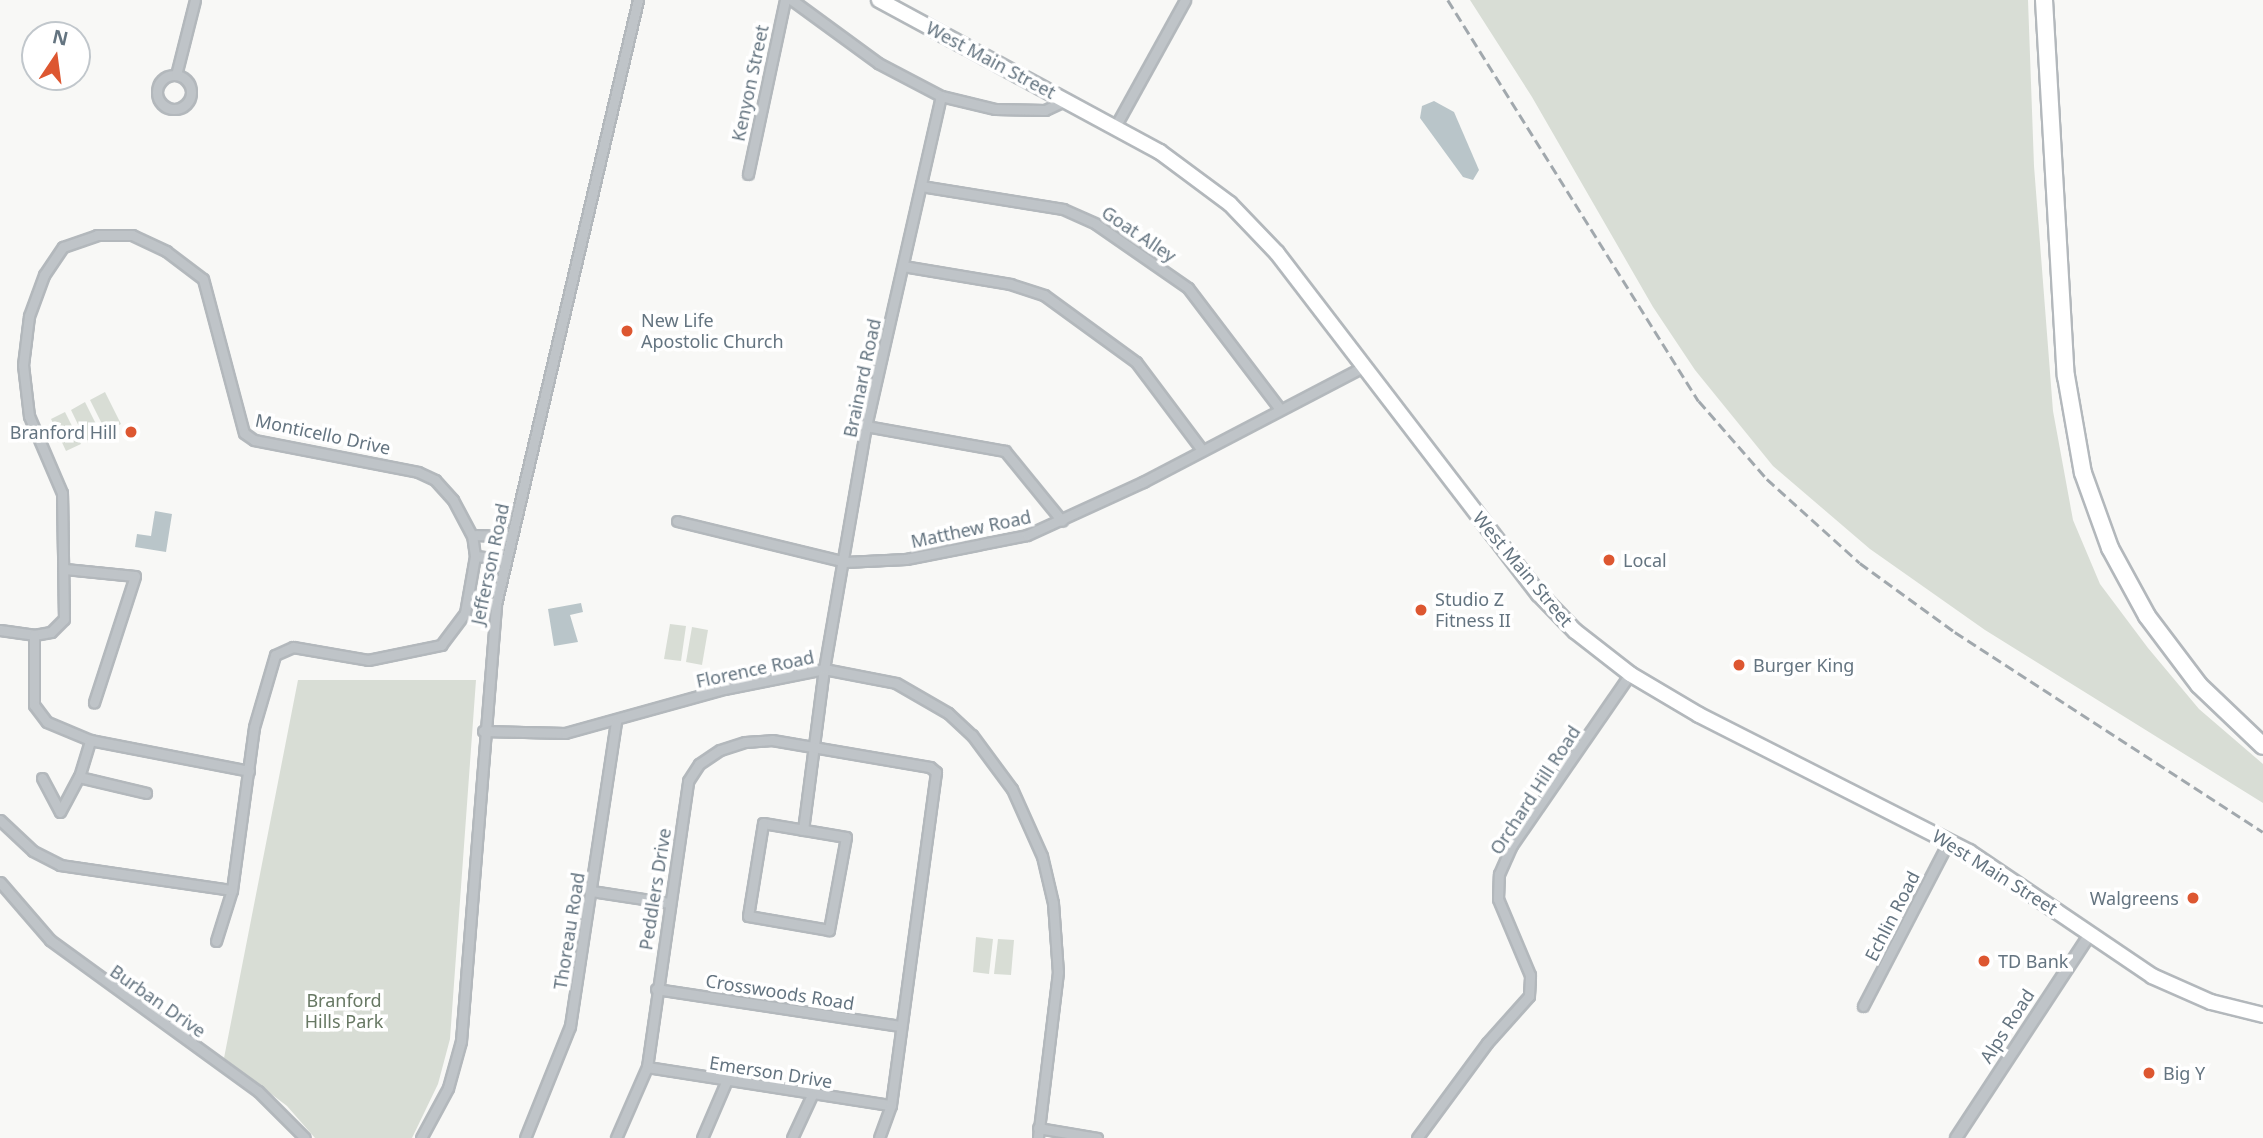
<!DOCTYPE html>
<html>
<head>
<meta charset="utf-8">
<style>
  body { margin:0 }
  #map { position:relative; width:2263px; height:1138px; overflow:hidden; background:#f8f8f6; font-family:"Noto Sans",sans-serif }
  div>[style] { position:absolute }
  [style*='--x'] { left:calc(var(--x)*1px); top:calc(var(--y)*1px); width:calc(var(--w)*1px); rotate:calc(var(--a)*1deg) }
  .green>* { inset:0; background:#d8ddd5 }
  .water>* { inset:0; background:#b9c5c9 }
  .roads { filter:drop-shadow(2px 0 #b3b8bc) drop-shadow(-2px 0 #b3b8bc) drop-shadow(0 2px #b3b8bc) drop-shadow(0 -2px #b3b8bc) }
  .minor>* { height:9px; margin:-4.5px; padding:0 4.5px; transform-origin:4.5px; border-radius:4.5px; background:#bfc4c8 }
  .minor>.ring { margin:-4.5px; padding:0; box-sizing:content-box; background:none; border:9px solid #bfc4c8; border-radius:50% }
  .tertiary>* { height:10px; margin:-5px; padding:0 5px; transform-origin:5px; border-radius:5px; background:#bfc4c8 }
  .primary>* { height:14px; margin:-7px; padding:0 7px; transform-origin:7px; border-radius:7px; background:#fff }
  .motorway>* { height:16px; margin:-8px; padding:0 8px; transform-origin:8px; border-radius:8px; background:#fff }
  .rail>* { height:2.5px; margin-top:-1.25px; transform-origin:0; background:repeating-linear-gradient(90deg,#a1a8ad 0 10px,transparent 0 15px) }
  .dots>* { width:19px; height:19px; translate:-50% -50%; box-sizing:border-box; border:4px solid #fff; border-radius:50% }
  span { translate:-50% -50%; white-space:nowrap; text-align:center; line-height:1.15; -webkit-text-stroke:7px #fff; paint-order:stroke }
  .street-label { font-size:18px; color:#647480 }
  .poi-label { font-size:18px; color:#647480 }
  .left { translate:0 -50%; text-align:left }
  .right { translate:-100% -50%; text-align:right }
  .park-label { font-size:18px; color:#677863 }
  .north { position:absolute; left:21px; top:21px; width:70px; height:70px; box-sizing:border-box; background:#fff; border:2px solid #c1c7cc; border-radius:50%; rotate:13deg; font-size:19px; font-weight:700; line-height:28px; text-align:center; color:#647480 }
  .north::after { content:''; display:block; margin:auto; width:24px; height:32px; background:#dd5731; clip-path:polygon(50% 0,100% 100%,50% 72%,0 100%) }
</style>
</head>
<body>
<div id="map">
  <div class="green">
    <div style="clip-path:polygon(1470px 0,2028px 0,2034px 166px,2053px 411px,2073px 520px,2100px 584px,2148px 648px,2199px 709px,2263px 764px,2263px 803px,1985px 630px,1870px 549px,1773px 466px,1695px 370px,1653px 307px,1532px 97px)"></div>
    <div style="clip-path:polygon(105px 392px,121px 424px,106px 432px,90px 400px)"></div>
    <div style="clip-path:polygon(85px 402px,101px 434px,86px 441px,71px 410px)"></div>
    <div style="clip-path:polygon(65px 412px,81px 444px,66px 451px,51px 419px)"></div>
    <div style="clip-path:polygon(670px 624px,686px 626px,681px 661px,664px 659px)"></div>
    <div style="clip-path:polygon(692px 627px,708px 630px,702px 665px,686px 662px)"></div>
    <div style="clip-path:polygon(298px 680px,476px 680px,450px 1039px,438px 1084px,412px 1138px,315px 1138px,287px 1106px,224px 1058px)"></div>
    <div style="clip-path:polygon(976px 937px,993px 939px,989px 974px,973px 972px)"></div>
    <div style="clip-path:polygon(998px 939px,1014px 940px,1011px 975px,994px 974px)"></div>
  </div>
  <div class="water">
    <div style="clip-path:polygon(1434px 101px,1454px 112px,1479px 170px,1473px 180px,1463px 177px,1420px 118px,1422px 106px)"></div>
    <div style="clip-path:polygon(155px 511px,172px 514px,166px 552px,135px 547px,137px 534px,151px 536px)"></div>
    <div style="clip-path:polygon(581px 603px,583px 612px,570px 615px,578px 642px,554px 646px,548px 609px)"></div>
  </div>
  <div class="roads">
    <div class="minor">
      <div style="--x:792;--y:0;--w:107;--a:36.2"></div>
      <div style="--x:878;--y:63;--w:71;--a:27.6"></div>
      <div style="--x:941;--y:96;--w:56;--a:13.5"></div>
      <div style="--x:995;--y:109;--w:50;--a:1.1"></div>
      <div style="--x:1045;--y:110;--w:23;--a:-25"></div>
      <div class="ring" style="left:157px;top:75px;width:25px;height:25px"></div>
      <div style="--x:176;--y:75;--w:77;--a:-75.8"></div>
      <div style="--x:1115;--y:127;--w:145;--a:-61.1"></div>
      <div style="--x:748;--y:174;--w:178;--a:-78"></div>
      <div style="--x:921;--y:186;--w:144;--a:9.2"></div>
      <div style="--x:1063;--y:209;--w:36;--a:24"></div>
      <div style="--x:1096;--y:224;--w:112;--a:34.8"></div>
      <div style="--x:1188;--y:288;--w:152;--a:52.8"></div>
      <div style="--x:903;--y:266;--w:109;--a:9.5"></div>
      <div style="--x:1010;--y:284;--w:36;--a:18"></div>
      <div style="--x:1044;--y:295;--w:114;--a:36.1"></div>
      <div style="--x:1136;--y:362;--w:110;--a:53.1"></div>
      <div style="--x:866;--y:426;--w:141;--a:10.2"></div>
      <div style="--x:1005;--y:451;--w:90;--a:50.8"></div>
      <div style="--x:677;--y:521;--w:173;--a:13.7"></div>
      <div style="--x:845;--y:562;--w:61;--a:-2.8"></div>
      <div style="--x:906;--y:559;--w:123;--a:-11.2"></div>
      <div style="--x:1027;--y:535;--w:128;--a:-24.6"></div>
      <div style="--x:1143;--y:482;--w:248;--a:-27.6"></div>
      <div style="--x:475;--y:556;--w:31;--a:6"></div>
      <div style="--x:65;--y:569;--w:70;--a:5.7"></div>
      <div style="--x:135;--y:576;--w:133;--a:108"></div>
      <div style="--x:0;--y:630;--w:34;--a:8"></div>
      <div style="--x:34;--y:635;--w:17;--a:-10"></div>
      <div style="--x:51;--y:632;--w:18;--a:-45"></div>
      <div style="--x:64;--y:619;--w:126;--a:-90.9"></div>
      <div style="--x:62;--y:493;--w:84;--a:-113.2"></div>
      <div style="--x:29;--y:416;--w:51;--a:-96.7"></div>
      <div style="--x:23;--y:365;--w:49;--a:-83"></div>
      <div style="--x:29;--y:316;--w:44;--a:-69.9"></div>
      <div style="--x:44;--y:275;--w:34;--a:-56"></div>
      <div style="--x:63;--y:247;--w:36;--a:-19"></div>
      <div style="--x:97;--y:235;--w:35;--a:0"></div>
      <div style="--x:132;--y:235;--w:38;--a:25"></div>
      <div style="--x:166;--y:251;--w:46;--a:37.1"></div>
      <div style="--x:203;--y:279;--w:159;--a:75.1"></div>
      <div style="--x:244;--y:433;--w:12;--a:35"></div>
      <div style="--x:254;--y:440;--w:167;--a:11"></div>
      <div style="--x:418;--y:472;--w:19;--a:25"></div>
      <div style="--x:435;--y:480;--w:27;--a:48"></div>
      <div style="--x:453;--y:500;--w:40;--a:62"></div>
      <div style="--x:472;--y:535;--w:40;--a:1.4"></div>
      <div style="--x:34;--y:635;--w:70;--a:90"></div>
      <div style="--x:34;--y:705;--w:21;--a:53"></div>
      <div style="--x:47;--y:722;--w:47;--a:22.7"></div>
      <div style="--x:90;--y:740;--w:162;--a:11"></div>
      <div style="--x:483;--y:731;--w:82;--a:1.4"></div>
      <div style="--x:565;--y:733;--w:165;--a:-15.5"></div>
      <div style="--x:724;--y:689;--w:102;--a:-11.3"></div>
      <div style="--x:824;--y:669;--w:73;--a:11"></div>
      <div style="--x:896;--y:683;--w:60;--a:30"></div>
      <div style="--x:948;--y:713;--w:33;--a:43"></div>
      <div style="--x:972;--y:735;--w:67;--a:53.5"></div>
      <div style="--x:1012;--y:789;--w:73;--a:65.9"></div>
      <div style="--x:1042;--y:856;--w:48;--a:76.8"></div>
      <div style="--x:1053;--y:903;--w:69;--a:85.9"></div>
      <div style="--x:1058;--y:972;--w:167;--a:96.9"></div>
      <div style="--x:79;--y:777;--w:69;--a:13.4"></div>
      <div style="--x:42;--y:778;--w:38;--a:62"></div>
      <div style="--x:60;--y:812;--w:40;--a:-62"></div>
      <div style="--x:79;--y:777;--w:39;--a:-73"></div>
      <div style="--x:0;--y:820;--w:45;--a:43.2"></div>
      <div style="--x:33;--y:851;--w:30;--a:27"></div>
      <div style="--x:60;--y:865;--w:174;--a:8.3"></div>
      <div style="--x:763;--y:823;--w:84;--a:9.6"></div>
      <div style="--x:846;--y:837;--w:95;--a:100.4"></div>
      <div style="--x:829;--y:930;--w:82;--a:-170.2"></div>
      <div style="--x:748;--y:916;--w:94;--a:-80.8"></div>
      <div style="--x:803;--y:830;--w:162;--a:-82.6"></div>
      <div style="--x:824;--y:669;--w:247;--a:-80.2"></div>
      <div style="--x:866;--y:426;--w:338;--a:-77.2"></div>
      <div style="--x:0;--y:882;--w:77;--a:49.2"></div>
      <div style="--x:50;--y:940;--w:257;--a:36"></div>
      <div style="--x:258;--y:1091;--w:66;--a:45"></div>
      <div style="--x:591;--y:891;--w:79;--a:8.7"></div>
      <div style="--x:216;--y:941;--w:53;--a:-72.6"></div>
      <div style="--x:232;--y:890;--w:164;--a:-82.3"></div>
      <div style="--x:254;--y:727;--w:75;--a:-73.7"></div>
      <div style="--x:275;--y:655;--w:20;--a:-24"></div>
      <div style="--x:293;--y:647;--w:76;--a:9.8"></div>
      <div style="--x:368;--y:660;--w:75;--a:-11.6"></div>
      <div style="--x:441;--y:645;--w:40;--a:-53"></div>
      <div style="--x:465;--y:613;--w:58;--a:-80"></div>
      <div style="--x:475;--y:556;--w:21;--a:-98"></div>
      <div style="--x:656;--y:989;--w:247;--a:8.6"></div>
      <div style="--x:1863;--y:1006;--w:186;--a:-62.5"></div>
      <div style="--x:647;--y:1067;--w:247;--a:8.9"></div>
      <div style="--x:1038;--y:1128;--w:60;--a:9.6"></div>
      <div style="--x:421;--y:1138;--w:57;--a:-61.6"></div>
      <div style="--x:448;--y:1088;--w:49;--a:-74.5"></div>
      <div style="--x:461;--y:1041;--w:438;--a:-85.4"></div>
      <div style="--x:496;--y:604;--w:620;--a:-76.77"></div>
      <div style="--x:525;--y:1138;--w:121;--a:-68.1"></div>
      <div style="--x:570;--y:1026;--w:307;--a:-81.4"></div>
      <div style="--x:616;--y:1138;--w:77;--a:-66.4"></div>
      <div style="--x:647;--y:1067;--w:289;--a:-81.8"></div>
      <div style="--x:688;--y:781;--w:20;--a:-57"></div>
      <div style="--x:699;--y:764;--w:25;--a:-34"></div>
      <div style="--x:720;--y:750;--w:26;--a:-18"></div>
      <div style="--x:745;--y:742;--w:27;--a:-4"></div>
      <div style="--x:772;--y:740;--w:160;--a:9.7"></div>
      <div style="--x:930;--y:767;--w:8;--a:40"></div>
      <div style="--x:936;--y:772;--w:336;--a:97.7"></div>
      <div style="--x:891;--y:1105;--w:35;--a:110"></div>
      <div style="--x:702;--y:1138;--w:61;--a:-66.8"></div>
      <div style="--x:792;--y:1138;--w:47;--a:-65.1"></div>
      <div style="--x:1417;--y:1138;--w:118;--a:-53.6"></div>
      <div style="--x:1487;--y:1043;--w:63;--a:-48.2"></div>
      <div style="--x:1529;--y:996;--w:21;--a:-87"></div>
      <div style="--x:1530;--y:975;--w:82;--a:-112.8"></div>
      <div style="--x:1498;--y:899;--w:25;--a:-88"></div>
      <div style="--x:1499;--y:874;--w:32;--a:-66"></div>
      <div style="--x:1512;--y:845;--w:208;--a:-55.4"></div>
    </div>
    <div class="tertiary">
      <div style="--x:1956;--y:1138;--w:244;--a:-56.7"></div>
    </div>
    <div class="primary">
      <div style="--x:879;--y:0;--w:319;--a:28.4"></div>
      <div style="--x:1160;--y:152;--w:87;--a:36.6"></div>
      <div style="--x:1230;--y:204;--w:68;--a:46.2"></div>
      <div style="--x:1277;--y:253;--w:430;--a:52.5"></div>
      <div style="--x:1539;--y:594;--w:52;--a:45.8"></div>
      <div style="--x:1575;--y:631;--w:70;--a:38"></div>
      <div style="--x:1630;--y:674;--w:80;--a:30.7"></div>
      <div style="--x:1699;--y:715;--w:303;--a:26.9"></div>
      <div style="--x:1969;--y:852;--w:221;--a:34.1"></div>
      <div style="--x:2152;--y:976;--w:64;--a:23.8"></div>
      <div style="--x:2211;--y:1002;--w:54;--a:14"></div>
    </div>
    <div class="motorway">
      <div style="--x:2044;--y:0;--w:377;--a:86.7"></div>
      <div style="--x:2066;--y:376;--w:98;--a:80.1"></div>
      <div style="--x:2083;--y:473;--w:80;--a:70.2"></div>
      <div style="--x:2110;--y:548;--w:77;--a:61.4"></div>
      <div style="--x:2147;--y:616;--w:86;--a:53"></div>
      <div style="--x:2199;--y:685;--w:88;--a:43.6"></div>
    </div>
  </div>
  <div class="rail">
    <div style="--x:1448;--y:0;--w:473;--a:58"></div>
    <div style="--x:1699;--y:401;--w:103;--a:48.9"></div>
    <div style="--x:1767;--y:479;--w:125;--a:42.1"></div>
    <div style="--x:1860;--y:563;--w:117;--a:36"></div>
    <div style="--x:1955;--y:632;--w:367;--a:33"></div>
  </div>
  <div class="dots">
    <div style="left:627px;top:331px;background:#dd5731"></div>
    <div style="left:131px;top:432px;background:#dd5731"></div>
    <div style="left:1609px;top:560px;background:#dd5731"></div>
    <div style="left:1421px;top:610px;background:#dd5731"></div>
    <div style="left:1739px;top:665px;background:#dd5731"></div>
    <div style="left:2193px;top:898px;background:#dd5731"></div>
    <div style="left:1984px;top:961px;background:#dd5731"></div>
    <div style="left:2149px;top:1073px;background:#dd5731"></div>
  </div>
  <div class="street-label">
    <span style="left:991px;top:60px;rotate:28deg">West Main Street</span>
    <span style="left:750px;top:83px;rotate:-78deg">Kenyon Street</span>
    <span style="left:1139px;top:234px;rotate:34deg">Goat Alley</span>
    <span style="left:862px;top:378px;rotate:-78deg">Brainard Road</span>
    <span style="left:323px;top:434px;rotate:12deg">Monticello Drive</span>
    <span style="left:971px;top:529px;rotate:-12deg">Matthew Road</span>
    <span style="left:490px;top:564px;rotate:-78deg">Jefferson Road</span>
    <span style="left:1523px;top:569px;rotate:50deg">West Main Street</span>
    <span style="left:755px;top:669px;rotate:-12deg">Florence Road</span>
    <span style="left:1535px;top:790px;rotate:-57deg">Orchard Hill Road</span>
    <span style="left:1995px;top:872px;rotate:32deg">West Main Street</span>
    <span style="left:655px;top:889px;rotate:-81deg">Peddlers Drive</span>
    <span style="left:1892px;top:916px;rotate:-63deg">Echlin Road</span>
    <span style="left:569px;top:931px;rotate:-81deg">Thoreau Road</span>
    <span style="left:780px;top:992px;rotate:9deg">Crosswoods Road</span>
    <span style="left:158px;top:1001px;rotate:35deg">Burban Drive</span>
    <span style="left:2007px;top:1026px;rotate:-57deg">Alps Road</span>
    <span style="left:771px;top:1072px;rotate:9deg">Emerson Drive</span>
  </div>
  <div class="poi-label">
    <span class="left" style="left:641px;top:331px">New Life<br>Apostolic Church</span>
    <span class="right" style="left:117px;top:432px">Branford Hill</span>
    <span class="left" style="left:1623px;top:560px">Local</span>
    <span class="left" style="left:1435px;top:610px">Studio Z<br>Fitness II</span>
    <span class="left" style="left:1753px;top:665px">Burger King</span>
    <span class="right" style="left:2179px;top:898px">Walgreens</span>
    <span class="left" style="left:1998px;top:961px">TD Bank</span>
    <span class="left" style="left:2163px;top:1073px">Big Y</span>
  </div>
  <div class="park-label">
    <span style="left:344px;top:1011px">Branford<br>Hills Park</span>
  </div>
  <div class="north">N</div>
</div>
</body>
</html>
